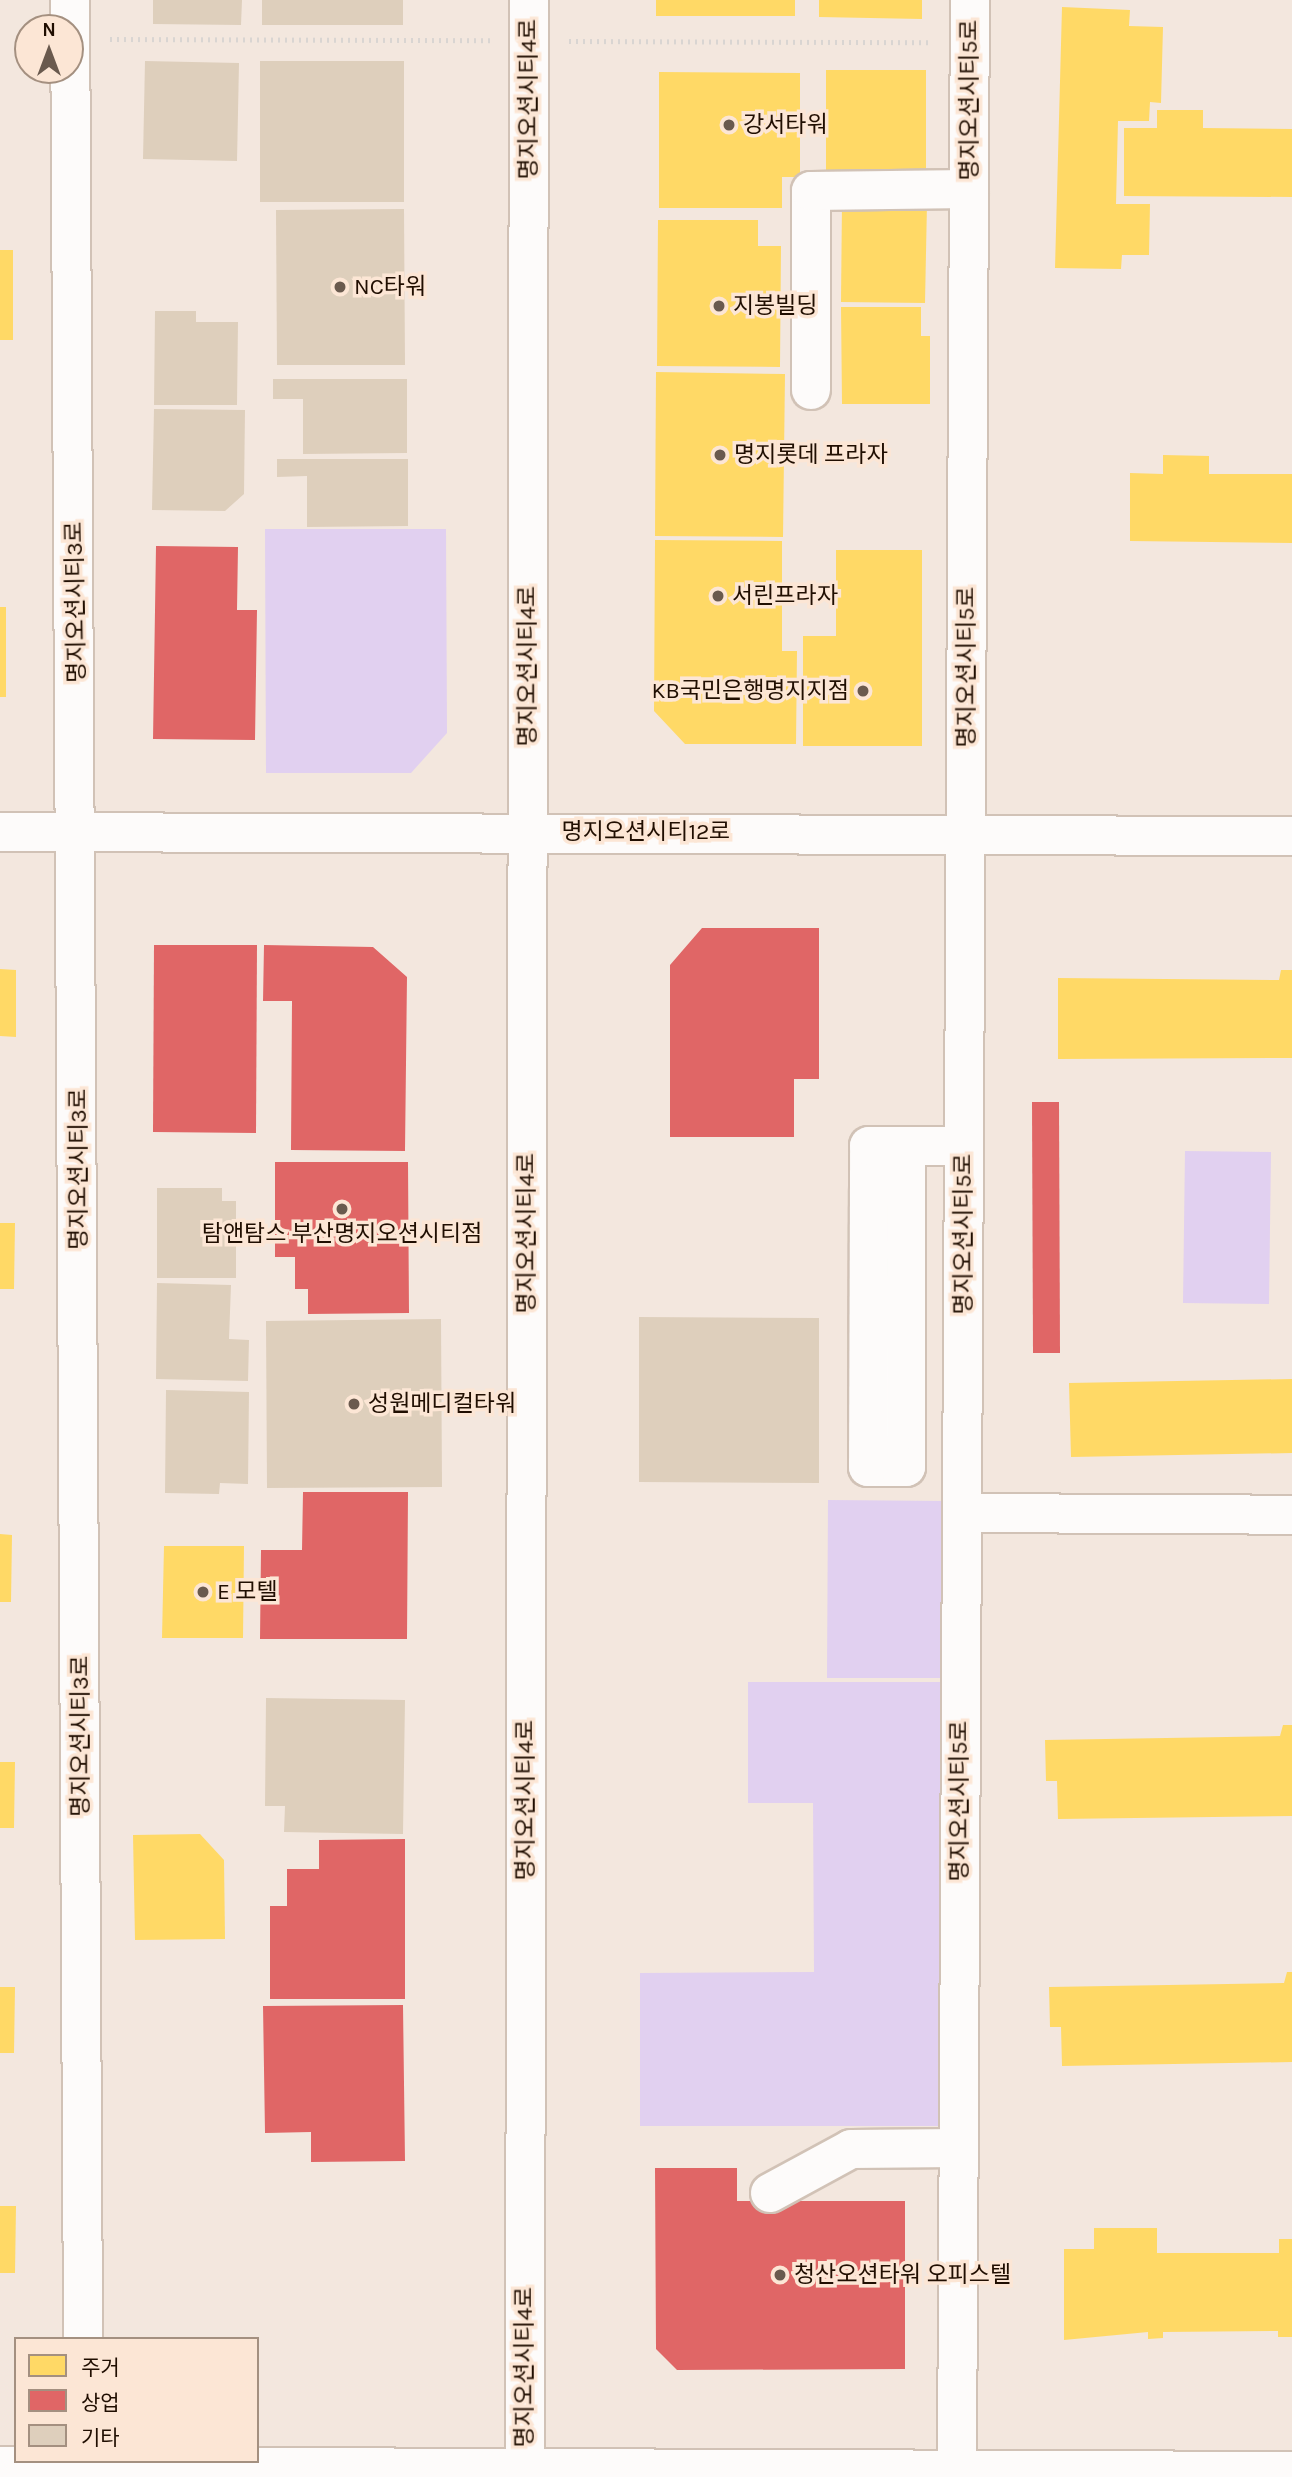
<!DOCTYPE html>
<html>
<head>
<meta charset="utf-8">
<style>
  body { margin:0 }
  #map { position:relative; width:1292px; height:2477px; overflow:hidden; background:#f3e7de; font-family:Karla,"Noto Sans KR",sans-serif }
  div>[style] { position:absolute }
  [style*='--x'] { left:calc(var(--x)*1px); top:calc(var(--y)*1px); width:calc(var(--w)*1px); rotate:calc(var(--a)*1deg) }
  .green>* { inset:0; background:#e1d0f0 }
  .homes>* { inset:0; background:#ffd966 }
  .shops>* { inset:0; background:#e06666 }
  .building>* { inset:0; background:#decfbc }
  .path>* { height:4.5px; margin-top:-2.25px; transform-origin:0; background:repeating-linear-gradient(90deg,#d9d5d2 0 2px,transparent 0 7px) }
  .roads { filter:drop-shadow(2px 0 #d1c2b6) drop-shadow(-2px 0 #d1c2b6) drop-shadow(0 2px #d1c2b6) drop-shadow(0 -2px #d1c2b6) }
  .minor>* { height:38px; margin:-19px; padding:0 19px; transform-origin:19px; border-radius:19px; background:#fdfbfa }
  .major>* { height:38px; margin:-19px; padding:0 19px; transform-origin:19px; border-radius:19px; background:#fdfbfa }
  .dots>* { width:19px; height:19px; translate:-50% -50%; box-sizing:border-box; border:4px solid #fce6d5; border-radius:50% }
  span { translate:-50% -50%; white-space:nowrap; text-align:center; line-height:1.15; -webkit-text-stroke:7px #fce6d5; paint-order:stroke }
  .street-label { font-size:23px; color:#200e01 }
  .poi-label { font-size:23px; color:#200e01 }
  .left { translate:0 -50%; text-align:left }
  .right { translate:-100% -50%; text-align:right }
  .legend { position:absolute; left:14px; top:2337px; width:245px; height:126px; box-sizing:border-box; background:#fce6d5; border:2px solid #a49080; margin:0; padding:9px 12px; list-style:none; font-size:21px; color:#200e01 }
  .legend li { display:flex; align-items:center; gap:14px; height:35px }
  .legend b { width:35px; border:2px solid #a49080 }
  .north { position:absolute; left:14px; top:14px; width:70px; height:70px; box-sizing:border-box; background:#fce6d5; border:2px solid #a49080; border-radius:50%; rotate:0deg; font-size:19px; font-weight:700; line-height:28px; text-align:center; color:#200e01 }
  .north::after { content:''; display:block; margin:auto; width:24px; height:32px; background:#6a5a4e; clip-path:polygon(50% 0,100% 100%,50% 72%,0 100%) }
</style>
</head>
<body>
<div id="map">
  <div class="green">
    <div style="clip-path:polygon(265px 529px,446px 529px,447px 733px,411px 773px,266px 773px)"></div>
    <div style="clip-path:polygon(1185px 1151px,1271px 1152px,1269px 1304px,1183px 1303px)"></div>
    <div style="clip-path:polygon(828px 1500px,944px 1501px,943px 1678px,827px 1678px)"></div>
    <div style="clip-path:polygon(748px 1682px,945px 1682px,945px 2126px,640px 2126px,640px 1973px,814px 1972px,813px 1803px,748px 1803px)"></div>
  </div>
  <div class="homes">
    <div style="clip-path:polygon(656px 0,795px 0,795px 16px,656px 16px)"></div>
    <div style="clip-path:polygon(819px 0,922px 0,922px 19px,819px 17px)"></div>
    <div style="clip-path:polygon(1062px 7px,1130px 10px,1129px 26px,1163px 27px,1161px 103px,1150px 102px,1149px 121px,1118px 121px,1116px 204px,1150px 204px,1149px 255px,1122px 255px,1121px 269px,1055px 268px)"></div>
    <div style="clip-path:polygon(826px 70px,926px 70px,926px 177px,826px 177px)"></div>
    <div style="clip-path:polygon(659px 72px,800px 73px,800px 177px,782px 177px,782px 208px,659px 208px)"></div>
    <div style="clip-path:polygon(1157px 110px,1203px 110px,1203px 128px,1292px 129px,1292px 197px,1124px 196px,1124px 128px,1157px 128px)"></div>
    <div style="clip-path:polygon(842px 202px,927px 203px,925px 303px,841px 302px)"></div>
    <div style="clip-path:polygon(658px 220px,758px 220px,758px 246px,781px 246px,780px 367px,657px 366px)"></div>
    <div style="clip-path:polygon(0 250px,13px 250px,13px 340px,0 340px)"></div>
    <div style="clip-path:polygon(841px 307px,921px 307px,921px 336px,930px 336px,930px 404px,842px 404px)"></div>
    <div style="clip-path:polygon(656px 372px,785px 374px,783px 537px,655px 536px)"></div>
    <div style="clip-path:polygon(1163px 455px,1209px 456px,1209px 474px,1292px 474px,1292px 543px,1130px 541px,1130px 473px,1163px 474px)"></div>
    <div style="clip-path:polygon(655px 540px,782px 541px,782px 651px,797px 651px,796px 744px,685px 744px,654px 711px)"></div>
    <div style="clip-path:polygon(836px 550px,922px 550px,922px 746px,803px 746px,803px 636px,836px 636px)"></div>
    <div style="clip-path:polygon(0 607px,6px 607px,6px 697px,0 697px)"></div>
    <div style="clip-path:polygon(0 969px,16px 970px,16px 1037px,0 1036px)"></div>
    <div style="clip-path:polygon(1281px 970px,1292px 970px,1292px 1058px,1058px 1059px,1058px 978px,1279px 980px)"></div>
    <div style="clip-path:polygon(0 1223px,15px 1223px,14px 1289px,0 1289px)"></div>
    <div style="clip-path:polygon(1292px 1379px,1292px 1453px,1071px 1457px,1069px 1383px)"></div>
    <div style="clip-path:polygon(0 1534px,12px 1535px,11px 1602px,0 1602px)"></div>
    <div style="clip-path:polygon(164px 1546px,244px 1546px,243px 1638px,162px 1638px)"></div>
    <div style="clip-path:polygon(1283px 1725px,1292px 1725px,1292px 1816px,1058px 1819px,1057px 1781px,1046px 1781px,1045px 1740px,1280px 1736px)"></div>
    <div style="clip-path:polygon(0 1762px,15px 1762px,14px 1828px,0 1828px)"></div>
    <div style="clip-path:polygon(200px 1834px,224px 1860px,225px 1939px,135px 1940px,133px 1835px)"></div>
    <div style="clip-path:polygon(1287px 1972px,1292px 1972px,1292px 2062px,1062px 2066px,1061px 2027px,1050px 2027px,1049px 1987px,1284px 1983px)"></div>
    <div style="clip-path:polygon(0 1987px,15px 1987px,14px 2053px,0 2053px)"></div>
    <div style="clip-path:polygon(0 2206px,16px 2206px,15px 2273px,0 2273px)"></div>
    <div style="clip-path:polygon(1094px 2228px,1157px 2228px,1157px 2253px,1279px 2253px,1279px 2239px,1292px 2239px,1292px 2337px,1278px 2337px,1278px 2331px,1163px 2332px,1163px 2338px,1148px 2339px,1148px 2332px,1064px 2340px,1064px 2249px,1094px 2249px)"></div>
  </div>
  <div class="shops">
    <div style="clip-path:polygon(156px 546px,238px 547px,237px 610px,257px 610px,255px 740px,153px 739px)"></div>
    <div style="clip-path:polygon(702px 928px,819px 928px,819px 1079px,794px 1079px,794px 1137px,670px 1137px,670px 965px)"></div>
    <div style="clip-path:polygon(154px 945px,257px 945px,256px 1133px,153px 1132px)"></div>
    <div style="clip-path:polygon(264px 945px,373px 947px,407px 977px,405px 1151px,291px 1150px,292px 1001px,263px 1001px)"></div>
    <div style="clip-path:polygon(1032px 1102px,1059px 1102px,1060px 1353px,1033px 1353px)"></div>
    <div style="clip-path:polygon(275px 1162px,408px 1162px,409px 1313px,308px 1314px,308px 1289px,295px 1289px,295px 1257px,275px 1257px)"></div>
    <div style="clip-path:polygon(303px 1492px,408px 1492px,407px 1639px,260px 1639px,261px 1550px,302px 1550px)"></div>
    <div style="clip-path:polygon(405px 1839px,405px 1999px,270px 1999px,270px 1906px,287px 1906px,287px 1869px,319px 1869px,319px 1840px)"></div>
    <div style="clip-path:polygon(403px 2005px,405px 2161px,311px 2162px,311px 2132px,265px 2133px,263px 2006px)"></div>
    <div style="clip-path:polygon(655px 2168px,737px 2168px,737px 2201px,905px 2201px,905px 2369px,677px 2370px,656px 2349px)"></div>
  </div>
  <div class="building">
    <div style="clip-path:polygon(153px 0,242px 0,241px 25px,153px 24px)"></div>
    <div style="clip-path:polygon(262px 0,403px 0,403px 25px,262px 25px)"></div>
    <div style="clip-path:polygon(145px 61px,239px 63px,237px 161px,143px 159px)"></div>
    <div style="clip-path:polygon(260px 61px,404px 61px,404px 202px,260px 202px)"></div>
    <div style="clip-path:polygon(404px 209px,405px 365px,277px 365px,276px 210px)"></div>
    <div style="clip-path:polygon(155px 311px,196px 311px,196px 322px,238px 322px,237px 405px,154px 405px)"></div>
    <div style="clip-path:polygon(273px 379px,407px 379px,407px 453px,303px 454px,303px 399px,273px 399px)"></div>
    <div style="clip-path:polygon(154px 409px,245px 410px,244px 494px,225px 511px,152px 510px)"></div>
    <div style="clip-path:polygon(277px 459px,408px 459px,408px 526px,307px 527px,307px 476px,277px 477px)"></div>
    <div style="clip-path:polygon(157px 1188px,222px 1188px,222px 1201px,236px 1201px,236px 1278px,157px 1278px)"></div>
    <div style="clip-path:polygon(157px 1283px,231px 1285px,229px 1339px,249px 1340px,248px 1381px,156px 1379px)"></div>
    <div style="clip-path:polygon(639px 1317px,819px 1318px,819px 1483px,639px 1482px)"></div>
    <div style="clip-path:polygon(441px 1319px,442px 1487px,267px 1488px,266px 1321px)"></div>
    <div style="clip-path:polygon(166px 1390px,249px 1392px,248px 1484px,220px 1483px,219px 1494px,165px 1493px)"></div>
    <div style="clip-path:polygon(266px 1698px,405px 1700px,403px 1834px,284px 1832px,285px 1806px,265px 1806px)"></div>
  </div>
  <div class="path">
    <div style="--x:110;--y:39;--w:380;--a:0.2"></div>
    <div style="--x:569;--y:41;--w:362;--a:0.2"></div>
  </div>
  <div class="roads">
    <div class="minor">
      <div style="--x:70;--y:0;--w:2339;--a:89.68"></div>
      <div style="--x:811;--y:390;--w:199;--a:-90"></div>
      <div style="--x:811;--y:191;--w:158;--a:-0.7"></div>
      <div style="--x:0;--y:832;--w:1292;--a:0.18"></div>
      <div style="--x:906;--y:1146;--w:321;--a:90"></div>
      <div style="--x:906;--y:1467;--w:38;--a:180"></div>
      <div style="--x:868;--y:1467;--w:321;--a:-89.8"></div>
      <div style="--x:869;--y:1146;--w:95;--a:0"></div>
      <div style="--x:962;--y:1513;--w:330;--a:0.3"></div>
      <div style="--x:770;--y:2193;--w:92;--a:-28.5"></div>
      <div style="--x:851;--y:2149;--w:107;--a:-0.5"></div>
      <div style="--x:957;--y:2468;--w:2468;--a:-89.7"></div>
    </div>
    <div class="major">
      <div style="--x:0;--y:2466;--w:1292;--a:0.22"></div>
      <div style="--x:525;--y:2466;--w:2466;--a:-89.91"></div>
    </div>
  </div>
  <div class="dots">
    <div style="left:729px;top:125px;background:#6a5a4e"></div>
    <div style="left:340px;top:287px;background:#6a5a4e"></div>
    <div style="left:719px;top:306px;background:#6a5a4e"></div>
    <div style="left:720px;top:455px;background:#6a5a4e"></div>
    <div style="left:718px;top:596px;background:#6a5a4e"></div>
    <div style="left:863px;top:691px;background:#6a5a4e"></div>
    <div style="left:342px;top:1209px;background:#6a5a4e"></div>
    <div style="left:354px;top:1404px;background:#6a5a4e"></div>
    <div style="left:203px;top:1592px;background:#6a5a4e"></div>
    <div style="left:780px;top:2275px;background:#6a5a4e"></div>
  </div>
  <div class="street-label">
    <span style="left:529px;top:99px;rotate:-90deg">명지오션시티4로</span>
    <span style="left:970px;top:100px;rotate:-90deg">명지오션시티5로</span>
    <span style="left:76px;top:602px;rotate:-91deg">명지오션시티3로</span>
    <span style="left:528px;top:666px;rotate:-90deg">명지오션시티4로</span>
    <span style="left:967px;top:667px;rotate:-90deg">명지오션시티5로</span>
    <span style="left:646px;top:832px">명지오션시티12로</span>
    <span style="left:79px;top:1169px;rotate:-90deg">명지오션시티3로</span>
    <span style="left:527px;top:1233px;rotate:-90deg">명지오션시티4로</span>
    <span style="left:964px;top:1234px;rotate:-90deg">명지오션시티5로</span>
    <span style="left:81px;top:1736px;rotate:-90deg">명지오션시티3로</span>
    <span style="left:526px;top:1800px;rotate:-90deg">명지오션시티4로</span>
    <span style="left:960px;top:1801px;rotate:-90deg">명지오션시티5로</span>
    <span style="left:525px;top:2367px;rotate:-90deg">명지오션시티4로</span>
  </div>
  <div class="poi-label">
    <span class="left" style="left:743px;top:125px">강서타워</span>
    <span class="left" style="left:354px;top:287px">NC타워</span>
    <span class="left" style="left:733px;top:306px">지봉빌딩</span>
    <span class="left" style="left:734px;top:455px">명지롯데 프라자</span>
    <span class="left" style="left:732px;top:596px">서린프라자</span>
    <span class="right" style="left:849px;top:691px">KB국민은행명지지점</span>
    <span style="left:342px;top:1234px">탐앤탐스 부산명지오션시티점</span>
    <span class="left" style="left:368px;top:1404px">성원메디컬타워</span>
    <span class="left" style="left:217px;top:1592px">E 모텔</span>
    <span class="left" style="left:794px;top:2275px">청산오션타워 오피스텔</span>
  </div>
  <ul class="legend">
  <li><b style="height:19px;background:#ffd966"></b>주거</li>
  <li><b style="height:19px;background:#e06666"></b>상업</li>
  <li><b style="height:19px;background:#decfbc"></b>기타</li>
  </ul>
  <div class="north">N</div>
</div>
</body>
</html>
